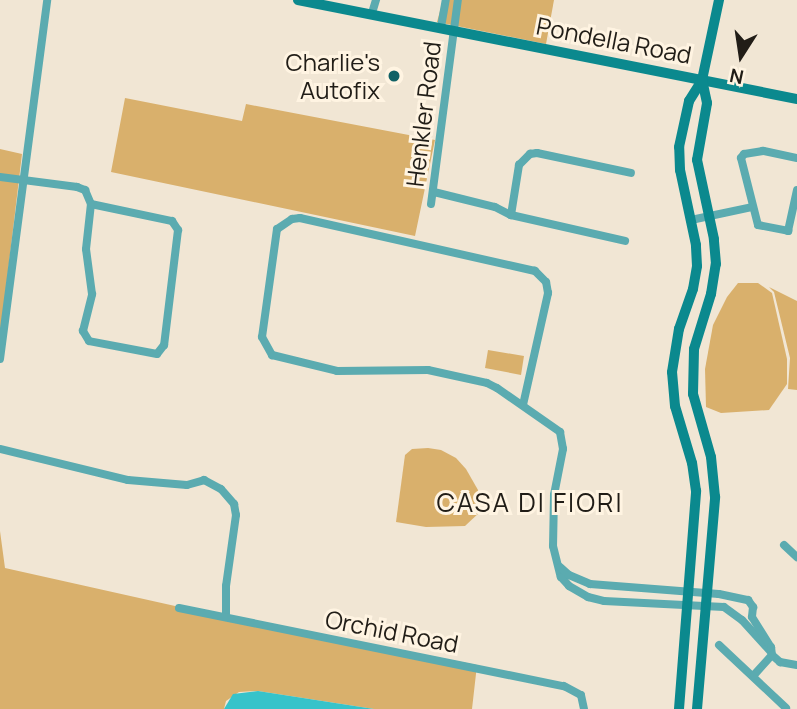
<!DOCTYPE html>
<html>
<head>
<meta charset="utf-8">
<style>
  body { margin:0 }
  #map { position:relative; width:797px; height:709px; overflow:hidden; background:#f1e6d4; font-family:Manrope,sans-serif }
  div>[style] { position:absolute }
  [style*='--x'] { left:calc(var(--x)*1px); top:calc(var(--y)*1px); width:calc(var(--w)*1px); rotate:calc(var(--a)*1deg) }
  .green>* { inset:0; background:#d9b06c }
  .water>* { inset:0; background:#36c3ca }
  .street>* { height:8px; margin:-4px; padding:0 4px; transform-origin:4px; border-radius:4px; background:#5babb0 }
  .secondary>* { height:10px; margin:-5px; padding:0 5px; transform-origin:5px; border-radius:5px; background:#0b898e }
  .dots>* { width:19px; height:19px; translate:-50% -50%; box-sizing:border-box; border:4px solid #fff4e2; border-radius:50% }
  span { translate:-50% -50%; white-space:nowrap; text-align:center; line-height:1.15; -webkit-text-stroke:6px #fff4e2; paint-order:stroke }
  .street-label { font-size:24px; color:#211d17 }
  .poi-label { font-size:24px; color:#211d17 }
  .right { translate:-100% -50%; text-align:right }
  .neighbourhood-label { font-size:26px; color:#211d17; letter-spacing:2px }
  .north { position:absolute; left:706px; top:21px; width:70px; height:70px; -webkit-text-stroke:5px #fff4e2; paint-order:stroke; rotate:192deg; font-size:19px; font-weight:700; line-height:28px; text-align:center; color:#211d17 }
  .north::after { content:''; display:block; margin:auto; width:24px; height:32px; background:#211d17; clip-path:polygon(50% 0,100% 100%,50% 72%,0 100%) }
</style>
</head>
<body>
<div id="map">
  <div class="green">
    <div style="clip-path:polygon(443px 0,554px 0,546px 44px,437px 22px)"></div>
    <div style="clip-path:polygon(125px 98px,242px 121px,246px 104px,435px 140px,415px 236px,111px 172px)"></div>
    <div style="clip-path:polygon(0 149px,22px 154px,0 339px)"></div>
    <div style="clip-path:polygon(738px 283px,758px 283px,772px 293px,787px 359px,787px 384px,769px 410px,721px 413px,706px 407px,705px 369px,713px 325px,727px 297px)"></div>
    <div style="clip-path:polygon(769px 287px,797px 301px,797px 390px,788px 389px,790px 358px,774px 292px)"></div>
    <div style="clip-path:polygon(488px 350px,524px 356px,521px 375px,485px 368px)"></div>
    <div style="clip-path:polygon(428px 448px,441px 450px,456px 458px,466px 469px,478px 490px,481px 511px,465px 526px,426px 527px,396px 522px,405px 455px,412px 449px)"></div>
    <div style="clip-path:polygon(0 531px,5px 568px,184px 608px,477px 665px,472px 709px,374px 709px,258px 691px,239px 692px,226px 701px,224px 709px,0 709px)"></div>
  </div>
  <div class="water">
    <div style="clip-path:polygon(258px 691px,374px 709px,224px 709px,233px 694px)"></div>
  </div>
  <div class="street">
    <div style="--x:372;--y:13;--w:14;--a:-73"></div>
    <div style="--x:441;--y:27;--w:27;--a:-80"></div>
    <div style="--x:797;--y:158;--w:35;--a:-168"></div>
    <div style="--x:763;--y:151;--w:19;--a:171"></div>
    <div style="--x:744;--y:154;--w:5;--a:127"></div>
    <div style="--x:741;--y:158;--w:69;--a:75.8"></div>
    <div style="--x:758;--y:225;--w:31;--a:11"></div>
    <div style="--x:788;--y:231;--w:42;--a:-77.6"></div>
    <div style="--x:0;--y:177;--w:78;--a:7.4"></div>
    <div style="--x:77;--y:187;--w:9;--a:21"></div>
    <div style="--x:85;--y:190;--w:15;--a:67"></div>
    <div style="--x:434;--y:192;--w:63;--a:13.8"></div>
    <div style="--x:495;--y:207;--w:18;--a:27"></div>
    <div style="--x:511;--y:215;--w:117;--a:12.8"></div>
    <div style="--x:91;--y:204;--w:83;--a:11.9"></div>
    <div style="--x:172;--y:221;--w:11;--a:56"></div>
    <div style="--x:178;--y:230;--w:116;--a:96.9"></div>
    <div style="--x:164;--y:345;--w:11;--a:128"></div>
    <div style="--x:157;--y:354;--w:69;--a:-169.2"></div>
    <div style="--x:89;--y:341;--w:12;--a:-121"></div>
    <div style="--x:83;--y:331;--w:38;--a:-76"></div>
    <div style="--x:92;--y:294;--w:45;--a:-97.6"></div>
    <div style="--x:86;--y:249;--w:45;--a:-83.7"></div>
    <div style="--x:431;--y:204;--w:206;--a:-82.5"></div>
    <div style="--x:511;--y:215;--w:51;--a:-80.9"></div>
    <div style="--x:519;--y:165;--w:16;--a:-45"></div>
    <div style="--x:530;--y:154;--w:7;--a:-8"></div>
    <div style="--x:537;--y:153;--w:96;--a:12"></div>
    <div style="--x:691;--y:220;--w:62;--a:-12"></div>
    <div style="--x:0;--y:359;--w:362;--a:-82.5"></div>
    <div style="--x:523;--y:405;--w:115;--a:-77.4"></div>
    <div style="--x:548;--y:293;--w:11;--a:-100"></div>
    <div style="--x:546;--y:282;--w:16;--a:-135"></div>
    <div style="--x:535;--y:271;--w:241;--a:-167.3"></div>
    <div style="--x:300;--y:218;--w:8;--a:173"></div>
    <div style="--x:292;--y:219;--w:18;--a:146"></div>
    <div style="--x:277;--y:229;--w:109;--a:97.9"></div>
    <div style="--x:262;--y:337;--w:21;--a:61"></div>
    <div style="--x:272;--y:355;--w:67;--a:13.8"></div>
    <div style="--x:337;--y:371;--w:91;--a:-0.6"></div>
    <div style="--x:428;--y:370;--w:60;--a:12.4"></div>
    <div style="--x:487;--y:383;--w:11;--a:27"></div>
    <div style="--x:497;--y:388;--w:77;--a:34.9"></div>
    <div style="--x:560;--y:432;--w:17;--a:80"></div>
    <div style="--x:563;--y:449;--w:47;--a:101.1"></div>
    <div style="--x:554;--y:495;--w:51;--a:91.1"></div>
    <div style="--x:553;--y:546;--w:32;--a:76"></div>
    <div style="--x:561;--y:577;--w:12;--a:48"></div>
    <div style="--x:569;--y:586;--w:22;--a:30"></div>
    <div style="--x:588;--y:597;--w:16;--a:14"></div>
    <div style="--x:604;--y:601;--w:120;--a:2.9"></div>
    <div style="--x:724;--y:607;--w:22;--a:36"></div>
    <div style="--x:742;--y:620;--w:43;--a:47.8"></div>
    <div style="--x:0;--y:449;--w:132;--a:13.6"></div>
    <div style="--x:128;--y:480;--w:59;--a:4.8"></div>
    <div style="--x:187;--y:485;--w:18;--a:-16"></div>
    <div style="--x:204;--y:480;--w:19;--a:28"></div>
    <div style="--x:221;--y:489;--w:20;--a:49"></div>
    <div style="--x:234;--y:504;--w:11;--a:80"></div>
    <div style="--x:236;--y:515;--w:72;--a:98"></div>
    <div style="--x:226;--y:586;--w:30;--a:90"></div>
    <div style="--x:784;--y:545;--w:18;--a:43"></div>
    <div style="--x:560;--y:567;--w:12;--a:42"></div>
    <div style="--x:569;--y:575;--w:23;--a:23"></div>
    <div style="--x:590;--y:584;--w:129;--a:4.4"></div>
    <div style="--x:719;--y:594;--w:30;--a:12"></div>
    <div style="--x:748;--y:600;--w:9;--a:54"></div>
    <div style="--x:753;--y:607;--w:10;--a:96"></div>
    <div style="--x:752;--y:617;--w:36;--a:58"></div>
    <div style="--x:771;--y:647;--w:8;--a:83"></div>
    <div style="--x:772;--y:655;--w:11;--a:41"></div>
    <div style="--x:780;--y:662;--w:17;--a:10"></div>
    <div style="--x:179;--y:608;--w:393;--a:11.5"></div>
    <div style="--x:564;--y:686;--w:19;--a:28"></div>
    <div style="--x:581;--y:695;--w:14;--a:78"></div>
    <div style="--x:719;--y:645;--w:92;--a:43.2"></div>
    <div style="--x:754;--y:675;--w:27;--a:-48"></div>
  </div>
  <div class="secondary">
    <div style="--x:298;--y:0;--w:509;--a:11.22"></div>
    <div style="--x:679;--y:709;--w:219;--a:-85.5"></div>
    <div style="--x:696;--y:491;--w:28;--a:-98"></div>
    <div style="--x:692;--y:463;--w:59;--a:-106.6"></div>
    <div style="--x:675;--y:406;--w:34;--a:-95"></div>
    <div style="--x:672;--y:372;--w:44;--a:-80.8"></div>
    <div style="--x:679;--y:329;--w:42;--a:-70.7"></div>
    <div style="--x:693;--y:289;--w:23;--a:-80"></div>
    <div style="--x:697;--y:266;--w:21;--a:-93"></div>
    <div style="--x:696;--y:245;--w:77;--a:-102"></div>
    <div style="--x:680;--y:170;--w:23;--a:-92"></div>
    <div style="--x:679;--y:147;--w:47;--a:-77.7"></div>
    <div style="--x:689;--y:101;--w:25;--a:-58"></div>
    <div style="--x:702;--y:80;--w:82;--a:-78"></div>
    <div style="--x:697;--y:709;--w:213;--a:-85.1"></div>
    <div style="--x:715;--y:497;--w:40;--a:-95.7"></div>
    <div style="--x:711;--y:457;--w:66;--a:-105.9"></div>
    <div style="--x:693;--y:394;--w:45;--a:-88.7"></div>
    <div style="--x:694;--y:349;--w:58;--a:-72.8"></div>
    <div style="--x:711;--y:294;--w:30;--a:-81"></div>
    <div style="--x:716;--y:264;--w:25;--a:-95"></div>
    <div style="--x:714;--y:239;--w:81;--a:-102.1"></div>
    <div style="--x:697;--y:160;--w:58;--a:-80"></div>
    <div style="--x:707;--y:103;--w:24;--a:-102"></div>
  </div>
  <div class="dots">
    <div style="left:394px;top:76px;background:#106165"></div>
  </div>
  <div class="street-label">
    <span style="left:614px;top:40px;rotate:11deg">Pondella Road</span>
    <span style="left:423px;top:114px;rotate:-83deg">Henkler Road</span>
    <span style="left:392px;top:631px;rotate:11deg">Orchid Road</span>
  </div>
  <div class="poi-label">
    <span class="right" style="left:380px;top:76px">Charlie's<br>Autofix</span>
  </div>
  <div class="neighbourhood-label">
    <span style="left:530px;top:503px">CASA DI FIORI</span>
  </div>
  <div class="north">N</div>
</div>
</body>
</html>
